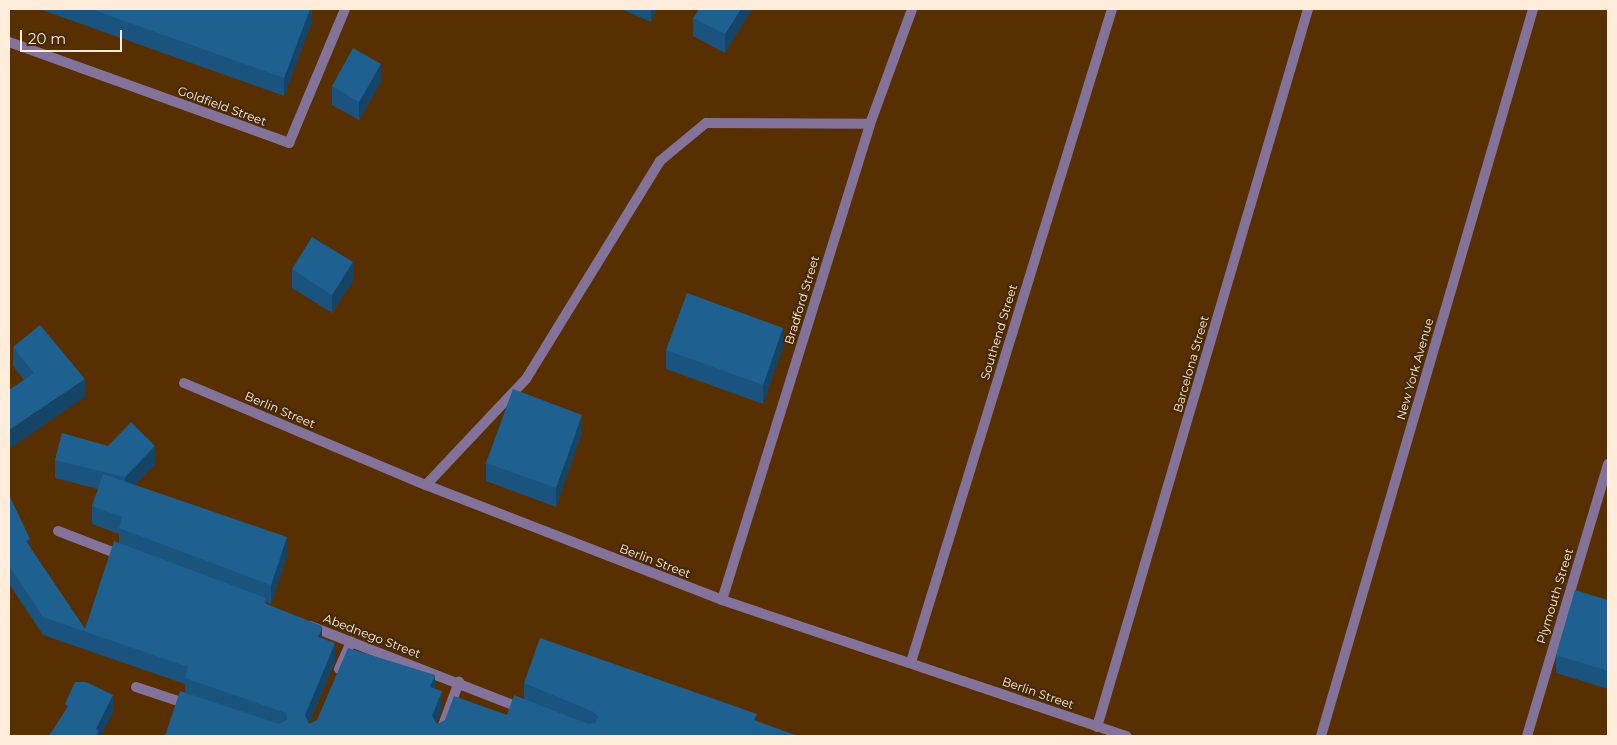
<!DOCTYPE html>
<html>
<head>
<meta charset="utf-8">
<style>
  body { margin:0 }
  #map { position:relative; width:1617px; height:745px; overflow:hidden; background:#572f00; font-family:Montserrat,sans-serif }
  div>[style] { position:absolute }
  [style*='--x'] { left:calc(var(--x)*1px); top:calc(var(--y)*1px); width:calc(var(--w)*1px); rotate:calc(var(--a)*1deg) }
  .street>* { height:10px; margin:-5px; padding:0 5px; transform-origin:5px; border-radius:5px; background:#837299 }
  .wall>* { inset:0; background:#1a537d }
  .shaded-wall>* { inset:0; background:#154466 }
  .building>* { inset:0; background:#1e6191 }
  span { translate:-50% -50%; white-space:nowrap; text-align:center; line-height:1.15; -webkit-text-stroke:4px #452909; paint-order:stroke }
  .street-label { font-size:12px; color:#ffecdb }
  .frame { position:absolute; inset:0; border:10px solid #ffecdb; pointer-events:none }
  .scale { position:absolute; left:20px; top:30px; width:102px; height:22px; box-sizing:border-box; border:2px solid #ffecdb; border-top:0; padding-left:6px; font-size:15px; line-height:18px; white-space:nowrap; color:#ffecdb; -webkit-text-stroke:4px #452909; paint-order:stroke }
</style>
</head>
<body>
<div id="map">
  <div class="street">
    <div style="--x:9;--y:42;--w:298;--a:19.8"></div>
    <div style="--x:289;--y:143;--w:145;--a:-67.3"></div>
    <div style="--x:184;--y:383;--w:263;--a:22.9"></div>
    <div style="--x:426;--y:485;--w:318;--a:21.2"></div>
    <div style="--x:722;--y:600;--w:427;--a:18.6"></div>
    <div style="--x:426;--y:485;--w:146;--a:-46.7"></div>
    <div style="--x:526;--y:379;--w:256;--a:-58.4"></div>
    <div style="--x:660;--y:161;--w:60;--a:-39.6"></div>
    <div style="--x:706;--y:123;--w:164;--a:0.3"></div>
    <div style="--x:58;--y:531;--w:70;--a:21"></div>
    <div style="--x:722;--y:600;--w:498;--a:-72.7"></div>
    <div style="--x:870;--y:124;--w:122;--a:-69.9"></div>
    <div style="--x:310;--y:626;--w:229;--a:21.3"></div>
    <div style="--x:911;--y:662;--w:683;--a:-72.89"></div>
    <div style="--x:339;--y:669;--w:30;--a:-66"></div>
    <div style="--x:136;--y:687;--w:57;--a:18.4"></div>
    <div style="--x:1097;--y:727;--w:748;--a:-73.62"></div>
    <div style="--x:439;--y:736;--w:58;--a:-69.7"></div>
    <div style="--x:1321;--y:736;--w:757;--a:-73.74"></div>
    <div style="--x:1527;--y:736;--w:284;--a:-73.4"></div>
  </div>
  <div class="wall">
    <div style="clip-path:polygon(39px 9px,312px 9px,312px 22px,284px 96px)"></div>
    <div style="clip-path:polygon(621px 9px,656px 9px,651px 22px)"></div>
    <div style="clip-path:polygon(752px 9px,725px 53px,693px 36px,693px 18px)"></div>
    <div style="clip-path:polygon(381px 82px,359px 120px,332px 105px,332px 86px)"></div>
    <div style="clip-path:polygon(292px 269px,353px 281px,332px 313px,292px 288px)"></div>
    <div style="clip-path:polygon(13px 347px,85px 397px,24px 380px,13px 366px)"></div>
    <div style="clip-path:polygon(783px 347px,763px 404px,666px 369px,666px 350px)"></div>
    <div style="clip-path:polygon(582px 433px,556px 507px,486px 481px,486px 463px)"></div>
    <div style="clip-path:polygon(55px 460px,155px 464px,135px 485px,287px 556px,271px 604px,266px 602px,266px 604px,322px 639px,335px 662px,309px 724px,435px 689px,442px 709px,436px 723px,437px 724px,507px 715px,524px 699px,524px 683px,757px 721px,165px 736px,185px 692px,185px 684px,43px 635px,9px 584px,9px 495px,30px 548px,85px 629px,119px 543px,119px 534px,92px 524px,92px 506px,98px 489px,55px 478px)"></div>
    <div style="clip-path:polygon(1608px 600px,1608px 689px,1556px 673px,1556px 655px)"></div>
  </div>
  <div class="shaded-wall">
    <div style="clip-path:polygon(310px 9px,312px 9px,312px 22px,284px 96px,284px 78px)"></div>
    <div style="clip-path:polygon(651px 9px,656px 9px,651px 22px)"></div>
    <div style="clip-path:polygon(741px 9px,752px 9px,725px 53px,725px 34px)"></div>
    <div style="clip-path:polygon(381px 64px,381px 82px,359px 120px,359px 102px)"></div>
    <div style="clip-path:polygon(353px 262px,353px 281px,332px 313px,332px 295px)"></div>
    <div style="clip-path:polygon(783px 328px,783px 347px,763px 404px,763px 385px)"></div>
    <div style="clip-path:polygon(85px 379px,85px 397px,9px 449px,9px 430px)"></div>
    <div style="clip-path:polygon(582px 415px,582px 433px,556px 507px,556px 488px)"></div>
    <div style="clip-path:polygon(155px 446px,155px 464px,125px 495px,125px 477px)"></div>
    <div style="clip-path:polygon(287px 537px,287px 556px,271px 604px,271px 585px)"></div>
    <div style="clip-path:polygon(30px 539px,30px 557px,26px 541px)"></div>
    <div style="clip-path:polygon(322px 626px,322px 644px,318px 637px)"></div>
    <div style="clip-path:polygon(335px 643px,335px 662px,305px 733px,305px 715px)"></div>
    <div style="clip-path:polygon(435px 675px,435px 693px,430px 687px)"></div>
    <div style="clip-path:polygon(442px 691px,442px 709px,432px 734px,432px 716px)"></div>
    <div style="clip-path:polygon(113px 695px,113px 713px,101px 736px,96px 736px,96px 729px)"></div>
  </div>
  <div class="building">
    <div style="clip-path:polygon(91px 9px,310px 9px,284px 78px)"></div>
    <div style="clip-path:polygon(699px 9px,741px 9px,725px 34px,693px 18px)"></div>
    <div style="clip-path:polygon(353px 48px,381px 64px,359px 102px,332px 86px)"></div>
    <div style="clip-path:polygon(312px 237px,353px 262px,332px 295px,292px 269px)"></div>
    <div style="clip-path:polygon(687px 293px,783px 328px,763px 385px,666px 350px)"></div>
    <div style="clip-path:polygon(40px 325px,85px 379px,9px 430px,9px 390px,34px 373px,13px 347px)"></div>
    <div style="clip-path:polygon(513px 389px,582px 415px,556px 488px,486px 463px)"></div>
    <div style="clip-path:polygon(131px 422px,155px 446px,125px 477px,55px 460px,62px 433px,108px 446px)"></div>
    <div style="clip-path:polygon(103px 474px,287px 537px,271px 585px,119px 528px,122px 517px,92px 506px)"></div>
    <div style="clip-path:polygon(9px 495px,30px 539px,26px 541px,85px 629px,114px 541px,266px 598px,264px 603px,322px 626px,318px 637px,335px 643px,305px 715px,309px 724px,317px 720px,348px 648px,435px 675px,430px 687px,442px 691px,432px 716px,437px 724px,445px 720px,454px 696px,507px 715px,514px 695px,588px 724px,595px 723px,598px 717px,594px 712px,524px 683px,540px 638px,757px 714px,754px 720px,798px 736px,165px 736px,180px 691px,279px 724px,287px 720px,286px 713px,185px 678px,188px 667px,43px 617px,9px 566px)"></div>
    <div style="clip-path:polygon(1575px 590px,1608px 600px,1608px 671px,1556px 655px)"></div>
    <div style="clip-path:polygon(75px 682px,86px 682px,113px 695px,96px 729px,99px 731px,96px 736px,49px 736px,68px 706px,65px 704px)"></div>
  </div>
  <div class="street-label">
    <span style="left:222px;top:106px;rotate:20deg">Goldfield Street</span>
    <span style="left:802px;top:300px;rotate:-73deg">Bradford Street</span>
    <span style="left:999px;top:332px;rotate:-73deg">Southend Street</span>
    <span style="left:1191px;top:364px;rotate:-74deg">Barcelona Street</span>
    <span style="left:1415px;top:369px;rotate:-74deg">New York Avenue</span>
    <span style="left:280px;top:410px;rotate:23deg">Berlin Street</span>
    <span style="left:655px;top:561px;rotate:21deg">Berlin Street</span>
    <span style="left:1555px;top:596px;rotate:-73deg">Plymouth Street</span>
    <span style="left:372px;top:636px;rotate:21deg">Abednego Street</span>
    <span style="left:1038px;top:693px;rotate:19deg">Berlin Street</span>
  </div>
  <div class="frame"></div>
  <div class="scale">20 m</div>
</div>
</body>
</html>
